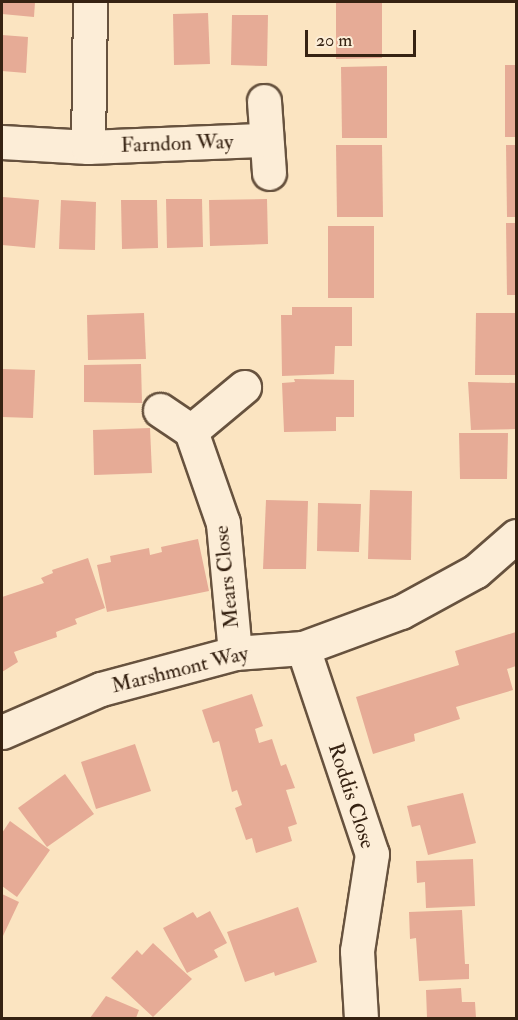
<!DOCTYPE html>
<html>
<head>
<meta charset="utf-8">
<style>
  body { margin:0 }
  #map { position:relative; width:518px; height:1020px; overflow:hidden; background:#fbe4c1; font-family:"IM FELL Double Pica",serif }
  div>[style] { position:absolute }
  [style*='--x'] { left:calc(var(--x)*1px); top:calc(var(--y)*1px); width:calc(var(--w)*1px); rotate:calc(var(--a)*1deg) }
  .building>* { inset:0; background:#e6ab96 }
  .roads { filter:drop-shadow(2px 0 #67523e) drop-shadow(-2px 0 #67523e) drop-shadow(0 2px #67523e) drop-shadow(0 -2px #67523e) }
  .minor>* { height:33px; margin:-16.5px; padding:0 16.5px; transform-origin:16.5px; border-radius:16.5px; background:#fcedd7 }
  span { translate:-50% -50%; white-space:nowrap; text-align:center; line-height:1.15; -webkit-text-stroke:4.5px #fcedd7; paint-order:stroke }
  .street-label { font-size:21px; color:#362212 }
  .frame { position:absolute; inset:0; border:3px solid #362212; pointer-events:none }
  .scale { position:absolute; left:305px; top:30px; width:111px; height:27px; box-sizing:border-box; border:3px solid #362212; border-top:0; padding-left:8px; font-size:18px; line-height:21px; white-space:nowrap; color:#362212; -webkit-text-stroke:4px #fcedd7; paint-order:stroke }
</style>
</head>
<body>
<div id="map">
  <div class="building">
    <div style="clip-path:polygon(2px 2px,35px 2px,34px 17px,2px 14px)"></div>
    <div style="clip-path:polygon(336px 2px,382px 2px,382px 58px,336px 59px)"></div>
    <div style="clip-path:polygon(208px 13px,210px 64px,174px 65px,173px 14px)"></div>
    <div style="clip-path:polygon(232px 15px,268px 15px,267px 66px,231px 65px)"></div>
    <div style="clip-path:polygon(2px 35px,28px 37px,26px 73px,2px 71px)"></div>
    <div style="clip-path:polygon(505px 65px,516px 65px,516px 137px,505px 137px)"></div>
    <div style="clip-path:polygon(387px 66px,387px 138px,342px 138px,341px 67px)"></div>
    <div style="clip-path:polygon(336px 145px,382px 145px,383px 217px,337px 217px)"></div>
    <div style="clip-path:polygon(506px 145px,516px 145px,516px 217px,507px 217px)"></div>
    <div style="clip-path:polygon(3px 197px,39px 200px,35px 248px,2px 245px)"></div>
    <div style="clip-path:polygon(166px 199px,202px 199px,203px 247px,167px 248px)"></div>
    <div style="clip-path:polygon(267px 199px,268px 244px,210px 246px,209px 200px)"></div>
    <div style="clip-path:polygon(61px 200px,96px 202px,95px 250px,59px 249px)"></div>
    <div style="clip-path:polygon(121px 200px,157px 200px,158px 248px,122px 249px)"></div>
    <div style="clip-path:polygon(506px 223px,516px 223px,516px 295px,507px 295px)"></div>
    <div style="clip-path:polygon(328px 226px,374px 226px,374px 298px,328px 298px)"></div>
    <div style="clip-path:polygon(292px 307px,352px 307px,352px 346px,335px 346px,334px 374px,282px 376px,281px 315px,292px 315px)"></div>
    <div style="clip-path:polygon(144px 313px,146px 359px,88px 360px,87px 315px)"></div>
    <div style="clip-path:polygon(476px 313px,516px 313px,516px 375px,475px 375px)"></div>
    <div style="clip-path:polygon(141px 364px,142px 403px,84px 402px,84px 365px)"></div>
    <div style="clip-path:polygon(2px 369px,35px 370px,33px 418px,2px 417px)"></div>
    <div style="clip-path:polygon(294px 379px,354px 380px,354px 417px,336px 417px,336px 431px,284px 432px,282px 383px,295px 382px)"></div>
    <div style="clip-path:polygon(468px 382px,516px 383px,516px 429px,471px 430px)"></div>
    <div style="clip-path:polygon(150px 428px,152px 473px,94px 475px,93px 430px)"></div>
    <div style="clip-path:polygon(459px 433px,508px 433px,507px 479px,460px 479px)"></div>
    <div style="clip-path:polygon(370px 490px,412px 491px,411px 560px,368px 559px)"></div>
    <div style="clip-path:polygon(266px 500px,308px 501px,306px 569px,263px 569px)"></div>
    <div style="clip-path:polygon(318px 503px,361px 504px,359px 552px,317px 551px)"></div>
    <div style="clip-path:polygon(198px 539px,209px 591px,107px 612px,97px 565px,111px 562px,110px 556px,149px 548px,150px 555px,162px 552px,161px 547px)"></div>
    <div style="clip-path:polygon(88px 558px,105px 608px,75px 619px,77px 624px,56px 632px,57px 637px,14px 652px,18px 662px,2px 672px,2px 597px,44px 583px,41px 578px,53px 573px,52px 570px)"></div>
    <div style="clip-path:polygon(516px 632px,516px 666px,507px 669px,513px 690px,456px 707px,460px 719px,414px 734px,415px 741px,373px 754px,356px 697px,459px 665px,455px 651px)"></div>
    <div style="clip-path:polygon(252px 694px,263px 726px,255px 729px,259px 743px,272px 739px,281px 766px,286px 764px,295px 788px,286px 790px,297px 824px,288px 827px,292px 841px,256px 853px,252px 838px,246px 840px,235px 808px,242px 805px,237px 790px,232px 792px,219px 741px,213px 743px,202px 710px)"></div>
    <div style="clip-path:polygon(135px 744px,151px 791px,96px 809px,81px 762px)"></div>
    <div style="clip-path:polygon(65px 774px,94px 814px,47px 847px,18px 808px)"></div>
    <div style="clip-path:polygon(463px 793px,476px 843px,428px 855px,420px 825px,412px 827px,407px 806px)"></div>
    <div style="clip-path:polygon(10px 821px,50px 850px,17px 897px,2px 886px,2px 833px)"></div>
    <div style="clip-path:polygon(473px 859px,475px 906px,426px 908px,425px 882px,417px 883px,416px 861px)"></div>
    <div style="clip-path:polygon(2px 894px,19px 902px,2px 938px)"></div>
    <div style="clip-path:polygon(298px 907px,317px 962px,275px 976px,274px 972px,245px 982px,227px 932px)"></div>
    <div style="clip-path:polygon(462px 910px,465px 964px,469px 964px,469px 979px,419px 981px,416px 938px,410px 939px,409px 912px)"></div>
    <div style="clip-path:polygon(210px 911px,227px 943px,214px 950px,218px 957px,187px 973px,163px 928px,193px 912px,197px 918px)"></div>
    <div style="clip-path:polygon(153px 943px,192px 979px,153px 1017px,111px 978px,137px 950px,142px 955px)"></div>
    <div style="clip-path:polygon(461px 988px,462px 1002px,475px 1002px,476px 1018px,427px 1018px,426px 990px)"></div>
    <div style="clip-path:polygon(106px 996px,139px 1010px,136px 1018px,90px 1018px)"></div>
  </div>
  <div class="roads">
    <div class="minor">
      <div style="--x:264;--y:101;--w:72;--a:86"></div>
      <div style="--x:2;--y:142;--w:86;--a:3.3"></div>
      <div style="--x:88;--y:147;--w:178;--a:-2.3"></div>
      <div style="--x:88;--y:147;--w:145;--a:-89.2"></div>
      <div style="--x:160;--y:410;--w:37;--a:34"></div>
      <div style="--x:303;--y:648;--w:217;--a:71.5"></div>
      <div style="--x:372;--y:854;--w:98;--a:98.8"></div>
      <div style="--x:357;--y:951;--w:67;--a:86.6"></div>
      <div style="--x:235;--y:653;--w:131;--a:-95.3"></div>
      <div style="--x:223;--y:523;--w:97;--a:-109.2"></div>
      <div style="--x:191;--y:431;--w:69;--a:-39.7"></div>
      <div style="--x:2;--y:732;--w:108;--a:-23.5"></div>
      <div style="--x:101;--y:689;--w:139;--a:-15"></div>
      <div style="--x:235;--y:653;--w:68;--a:-4.2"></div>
      <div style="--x:303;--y:648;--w:104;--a:-20.2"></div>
      <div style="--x:401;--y:612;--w:85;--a:-28.7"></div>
      <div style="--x:476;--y:571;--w:53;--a:-41.2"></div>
    </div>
  </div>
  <div class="street-label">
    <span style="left:177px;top:144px;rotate:-2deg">Farndon Way</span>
    <span style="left:227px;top:577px;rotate:-96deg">Mears Close</span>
    <span style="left:180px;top:670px;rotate:-14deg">Marshmont Way</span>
    <span style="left:351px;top:796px;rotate:72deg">Roddis Close</span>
  </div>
  <div class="frame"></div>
  <div class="scale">20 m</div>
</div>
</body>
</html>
